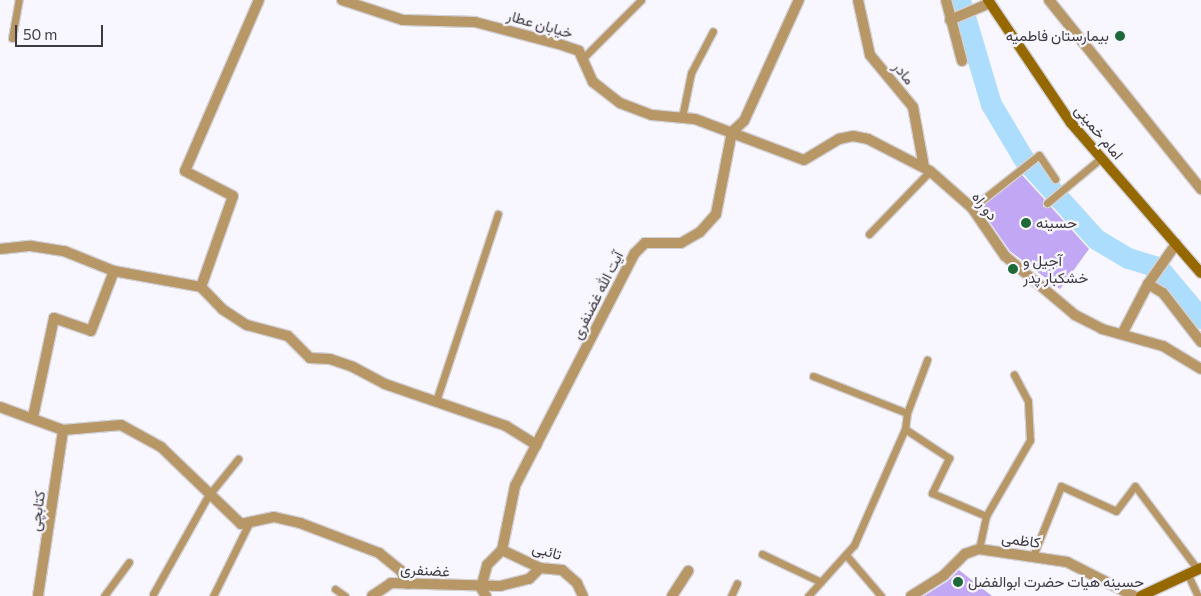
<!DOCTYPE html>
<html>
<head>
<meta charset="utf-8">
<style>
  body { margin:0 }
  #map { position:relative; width:1201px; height:596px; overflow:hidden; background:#f8f6fe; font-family:Commissioner,Vazirmatn,sans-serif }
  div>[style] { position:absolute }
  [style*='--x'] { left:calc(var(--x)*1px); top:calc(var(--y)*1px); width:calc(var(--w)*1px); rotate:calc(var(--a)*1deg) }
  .river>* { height:21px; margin:-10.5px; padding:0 10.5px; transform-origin:10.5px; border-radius:10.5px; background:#adddfd }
  .building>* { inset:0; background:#c2a8f4 }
  .roads { filter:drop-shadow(1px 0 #d3d1d8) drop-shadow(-1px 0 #d3d1d8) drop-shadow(0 1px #d3d1d8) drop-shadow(0 -1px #d3d1d8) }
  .lane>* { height:7px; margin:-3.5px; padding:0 3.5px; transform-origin:3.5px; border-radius:3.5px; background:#b79766 }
  .street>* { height:10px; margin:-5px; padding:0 5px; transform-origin:5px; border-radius:5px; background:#b79766 }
  .secondary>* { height:10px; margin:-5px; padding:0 5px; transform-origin:5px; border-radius:5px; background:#966800 }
  .dots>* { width:14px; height:14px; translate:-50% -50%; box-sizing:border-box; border:2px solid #f8f6fe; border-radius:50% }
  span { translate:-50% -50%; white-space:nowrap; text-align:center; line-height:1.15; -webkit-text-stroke:4.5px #f8f6fe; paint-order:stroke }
  .street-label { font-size:15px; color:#3d3b3f }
  .poi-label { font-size:15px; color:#3d3b3f }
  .right { translate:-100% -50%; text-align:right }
  .left { translate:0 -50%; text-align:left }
  .scale { position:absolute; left:15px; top:25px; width:88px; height:22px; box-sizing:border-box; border:2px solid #3d3b3f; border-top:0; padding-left:6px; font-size:15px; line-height:18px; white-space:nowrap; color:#3d3b3f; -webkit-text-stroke:4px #f8f6fe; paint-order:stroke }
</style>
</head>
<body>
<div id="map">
  <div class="river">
    <div style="--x:960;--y:0;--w:109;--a:73.4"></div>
    <div style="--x:991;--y:104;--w:63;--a:59.3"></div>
    <div style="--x:1023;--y:158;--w:109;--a:48"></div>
    <div style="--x:1096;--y:239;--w:37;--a:31"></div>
    <div style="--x:1128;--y:258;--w:31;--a:17"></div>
    <div style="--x:1158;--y:267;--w:67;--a:49.9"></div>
  </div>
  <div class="building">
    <div style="clip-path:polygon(1022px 175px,1044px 199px,1043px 207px,1051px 207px,1089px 249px,1060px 289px,1010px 251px,980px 208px)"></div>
    <div style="clip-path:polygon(959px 570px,992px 596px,924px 596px,948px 581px)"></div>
  </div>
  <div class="roads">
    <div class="lane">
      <div style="--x:12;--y:38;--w:39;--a:-80"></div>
      <div style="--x:583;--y:58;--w:82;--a:-45"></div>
      <div style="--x:682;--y:117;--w:45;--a:-78.4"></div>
      <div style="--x:691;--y:73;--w:47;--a:-62.4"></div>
      <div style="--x:1047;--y:203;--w:70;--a:-39.8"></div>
      <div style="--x:972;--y:208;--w:85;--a:-38.3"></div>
      <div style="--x:1039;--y:155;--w:29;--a:56"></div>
      <div style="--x:869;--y:234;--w:88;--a:-45.9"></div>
      <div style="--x:813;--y:376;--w:101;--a:21.5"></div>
      <div style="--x:907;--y:413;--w:16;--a:97"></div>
      <div style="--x:436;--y:401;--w:197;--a:-71.7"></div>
      <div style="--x:907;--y:413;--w:57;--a:-69.3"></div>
      <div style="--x:979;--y:549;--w:34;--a:-78"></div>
      <div style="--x:986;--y:516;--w:88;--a:-59.9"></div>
      <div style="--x:1030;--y:440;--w:39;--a:-93"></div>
      <div style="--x:1028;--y:401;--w:30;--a:-118"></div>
      <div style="--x:762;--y:554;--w:65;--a:25.4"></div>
      <div style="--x:846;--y:555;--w:54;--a:49.5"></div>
      <div style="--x:1033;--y:556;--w:75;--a:-68.2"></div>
      <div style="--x:1061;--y:486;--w:60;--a:24.4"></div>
      <div style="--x:1116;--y:511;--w:31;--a:-53"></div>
      <div style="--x:1135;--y:486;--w:105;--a:53.1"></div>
      <div style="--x:1188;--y:575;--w:23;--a:65"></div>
      <div style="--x:335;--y:589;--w:12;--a:35"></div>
      <div style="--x:153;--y:594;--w:112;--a:-60.7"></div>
      <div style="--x:208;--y:496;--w:48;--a:-51"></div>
      <div style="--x:104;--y:596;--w:42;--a:-53.7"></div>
      <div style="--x:213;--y:596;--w:81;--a:-63.7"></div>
      <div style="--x:731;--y:596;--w:14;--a:-65"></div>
      <div style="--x:808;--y:596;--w:69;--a:-48"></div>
      <div style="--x:854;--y:545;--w:127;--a:-66.3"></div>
      <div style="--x:905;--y:429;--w:53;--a:33.4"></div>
      <div style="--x:949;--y:458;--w:39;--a:116"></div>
      <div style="--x:932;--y:493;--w:59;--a:23.1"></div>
    </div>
    <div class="street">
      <div style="--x:342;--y:0;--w:64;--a:18.2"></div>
      <div style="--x:403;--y:20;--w:72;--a:1.6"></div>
      <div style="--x:475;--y:22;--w:87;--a:14.7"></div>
      <div style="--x:559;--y:44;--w:21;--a:19"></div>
      <div style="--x:579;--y:51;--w:34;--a:66"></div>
      <div style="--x:593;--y:82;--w:34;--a:38"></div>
      <div style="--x:620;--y:103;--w:34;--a:21"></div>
      <div style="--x:652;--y:115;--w:43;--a:5.3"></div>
      <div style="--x:695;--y:119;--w:116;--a:20.6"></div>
      <div style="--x:804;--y:160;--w:41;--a:-31"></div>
      <div style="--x:839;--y:139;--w:14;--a:-12"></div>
      <div style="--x:853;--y:136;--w:15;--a:11"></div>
      <div style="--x:868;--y:139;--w:70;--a:27.3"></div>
      <div style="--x:930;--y:171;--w:56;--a:41.4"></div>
      <div style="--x:972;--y:208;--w:58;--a:55.5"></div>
      <div style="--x:1005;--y:256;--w:92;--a:40.1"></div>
      <div style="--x:1075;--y:315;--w:30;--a:27"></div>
      <div style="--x:1102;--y:329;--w:63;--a:15.6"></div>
      <div style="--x:1163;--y:346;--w:44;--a:31.2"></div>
      <div style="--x:858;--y:0;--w:56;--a:77.7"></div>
      <div style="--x:870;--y:55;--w:67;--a:50.4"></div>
      <div style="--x:913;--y:107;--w:61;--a:79.6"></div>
      <div style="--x:946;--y:0;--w:63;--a:75.3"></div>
      <div style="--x:1049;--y:0;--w:243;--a:51.2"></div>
      <div style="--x:950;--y:20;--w:43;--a:-23"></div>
      <div style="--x:0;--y:249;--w:31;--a:-6"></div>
      <div style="--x:31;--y:246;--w:33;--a:9"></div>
      <div style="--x:64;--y:251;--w:54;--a:21.8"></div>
      <div style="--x:114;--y:271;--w:88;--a:10.4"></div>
      <div style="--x:201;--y:287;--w:30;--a:46"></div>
      <div style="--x:222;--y:309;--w:30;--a:33"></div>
      <div style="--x:247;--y:325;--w:42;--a:15"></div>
      <div style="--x:288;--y:336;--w:31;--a:45"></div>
      <div style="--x:310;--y:358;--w:20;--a:3"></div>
      <div style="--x:330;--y:359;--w:24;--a:19"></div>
      <div style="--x:353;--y:367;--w:36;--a:28"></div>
      <div style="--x:385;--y:384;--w:128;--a:19.1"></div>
      <div style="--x:506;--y:426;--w:36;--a:32"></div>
      <div style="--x:1148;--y:284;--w:17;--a:31"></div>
      <div style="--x:1163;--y:293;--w:62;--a:52.2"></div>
      <div style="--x:201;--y:287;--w:96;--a:-70.6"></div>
      <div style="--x:233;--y:196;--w:54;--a:-152.5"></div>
      <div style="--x:185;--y:171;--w:186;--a:-66.6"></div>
      <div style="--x:1122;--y:334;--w:56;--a:-62.5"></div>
      <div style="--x:1148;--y:284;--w:49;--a:-55"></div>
      <div style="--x:0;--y:407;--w:67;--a:20.1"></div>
      <div style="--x:63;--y:430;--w:58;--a:-4.9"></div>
      <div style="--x:121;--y:425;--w:46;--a:28.8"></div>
      <div style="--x:161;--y:447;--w:111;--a:43.9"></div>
      <div style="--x:241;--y:524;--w:34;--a:-12"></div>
      <div style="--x:274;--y:517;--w:27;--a:13"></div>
      <div style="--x:300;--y:523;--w:85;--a:20.8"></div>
      <div style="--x:379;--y:553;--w:27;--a:39"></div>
      <div style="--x:400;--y:570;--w:16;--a:60"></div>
      <div style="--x:33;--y:417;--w:101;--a:-78"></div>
      <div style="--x:54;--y:318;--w:39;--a:19"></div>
      <div style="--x:91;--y:331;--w:64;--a:-69"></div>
      <div style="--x:38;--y:596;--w:168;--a:-81.4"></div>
      <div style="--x:372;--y:596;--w:23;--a:-34"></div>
      <div style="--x:391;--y:583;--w:109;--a:1.6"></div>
      <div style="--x:500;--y:586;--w:30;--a:-14"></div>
      <div style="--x:529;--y:579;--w:16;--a:-45"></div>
      <div style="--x:486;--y:596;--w:9;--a:-122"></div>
      <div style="--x:481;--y:588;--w:24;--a:-75"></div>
      <div style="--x:487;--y:565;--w:21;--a:-45"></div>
      <div style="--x:583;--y:596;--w:14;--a:-115"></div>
      <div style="--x:577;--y:583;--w:20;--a:-139"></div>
      <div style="--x:562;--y:570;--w:22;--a:-175"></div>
      <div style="--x:540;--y:568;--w:42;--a:-154.7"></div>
      <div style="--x:502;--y:550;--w:65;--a:-78.5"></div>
      <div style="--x:515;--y:486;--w:262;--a:-62.8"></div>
      <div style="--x:635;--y:253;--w:14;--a:-45"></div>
      <div style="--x:645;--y:243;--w:36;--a:0"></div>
      <div style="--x:681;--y:243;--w:22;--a:-30"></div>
      <div style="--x:700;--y:232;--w:24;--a:-48"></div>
      <div style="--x:716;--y:214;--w:84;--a:-79"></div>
      <div style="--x:732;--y:132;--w:16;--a:-43"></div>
      <div style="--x:744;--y:121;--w:133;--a:-65.6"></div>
      <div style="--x:672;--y:596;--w:30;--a:-57"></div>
      <div style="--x:911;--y:596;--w:39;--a:-32"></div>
      <div style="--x:944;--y:575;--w:30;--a:-45"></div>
      <div style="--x:965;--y:554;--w:15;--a:-20"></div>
      <div style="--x:979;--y:549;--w:89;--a:8.4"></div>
      <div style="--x:1067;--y:562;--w:75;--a:26.9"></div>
    </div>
    <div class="secondary">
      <div style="--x:988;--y:0;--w:148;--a:56"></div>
      <div style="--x:1071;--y:123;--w:198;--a:49.1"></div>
      <div style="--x:1141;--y:596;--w:66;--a:-25"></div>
    </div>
  </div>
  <div class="dots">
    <div style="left:1120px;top:36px;background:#1d6938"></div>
    <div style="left:1026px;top:223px;background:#1d6938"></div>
    <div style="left:1013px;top:269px;background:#1d6938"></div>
    <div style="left:958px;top:582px;background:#1d6938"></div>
  </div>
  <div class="street-label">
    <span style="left:540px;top:24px;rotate:16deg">خیابان عطار</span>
    <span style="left:904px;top:73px;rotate:51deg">مادر</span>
    <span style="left:1099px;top:132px;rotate:50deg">امام خمینی</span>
    <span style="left:985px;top:206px;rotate:52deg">دو راه</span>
    <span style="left:597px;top:295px;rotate:-63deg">آیت الله غضنفری</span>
    <span style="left:37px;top:511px;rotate:-82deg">کتابچی</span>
    <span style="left:1021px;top:540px;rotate:8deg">کاظمی</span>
    <span style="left:547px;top:551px;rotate:15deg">تائبی</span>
    <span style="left:425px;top:570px;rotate:3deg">غضنفری</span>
  </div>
  <div class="poi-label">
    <span class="right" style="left:1109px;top:36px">بیمارستان فاطمیه</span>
    <span class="left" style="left:1036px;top:223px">حسینه</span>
    <span class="left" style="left:1023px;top:269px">آجیل و<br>خشکبار پدر</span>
    <span class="left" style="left:968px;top:582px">حسینه هیات حضرت ابوالفضل</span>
  </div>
  <div class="scale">50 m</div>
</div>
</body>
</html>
